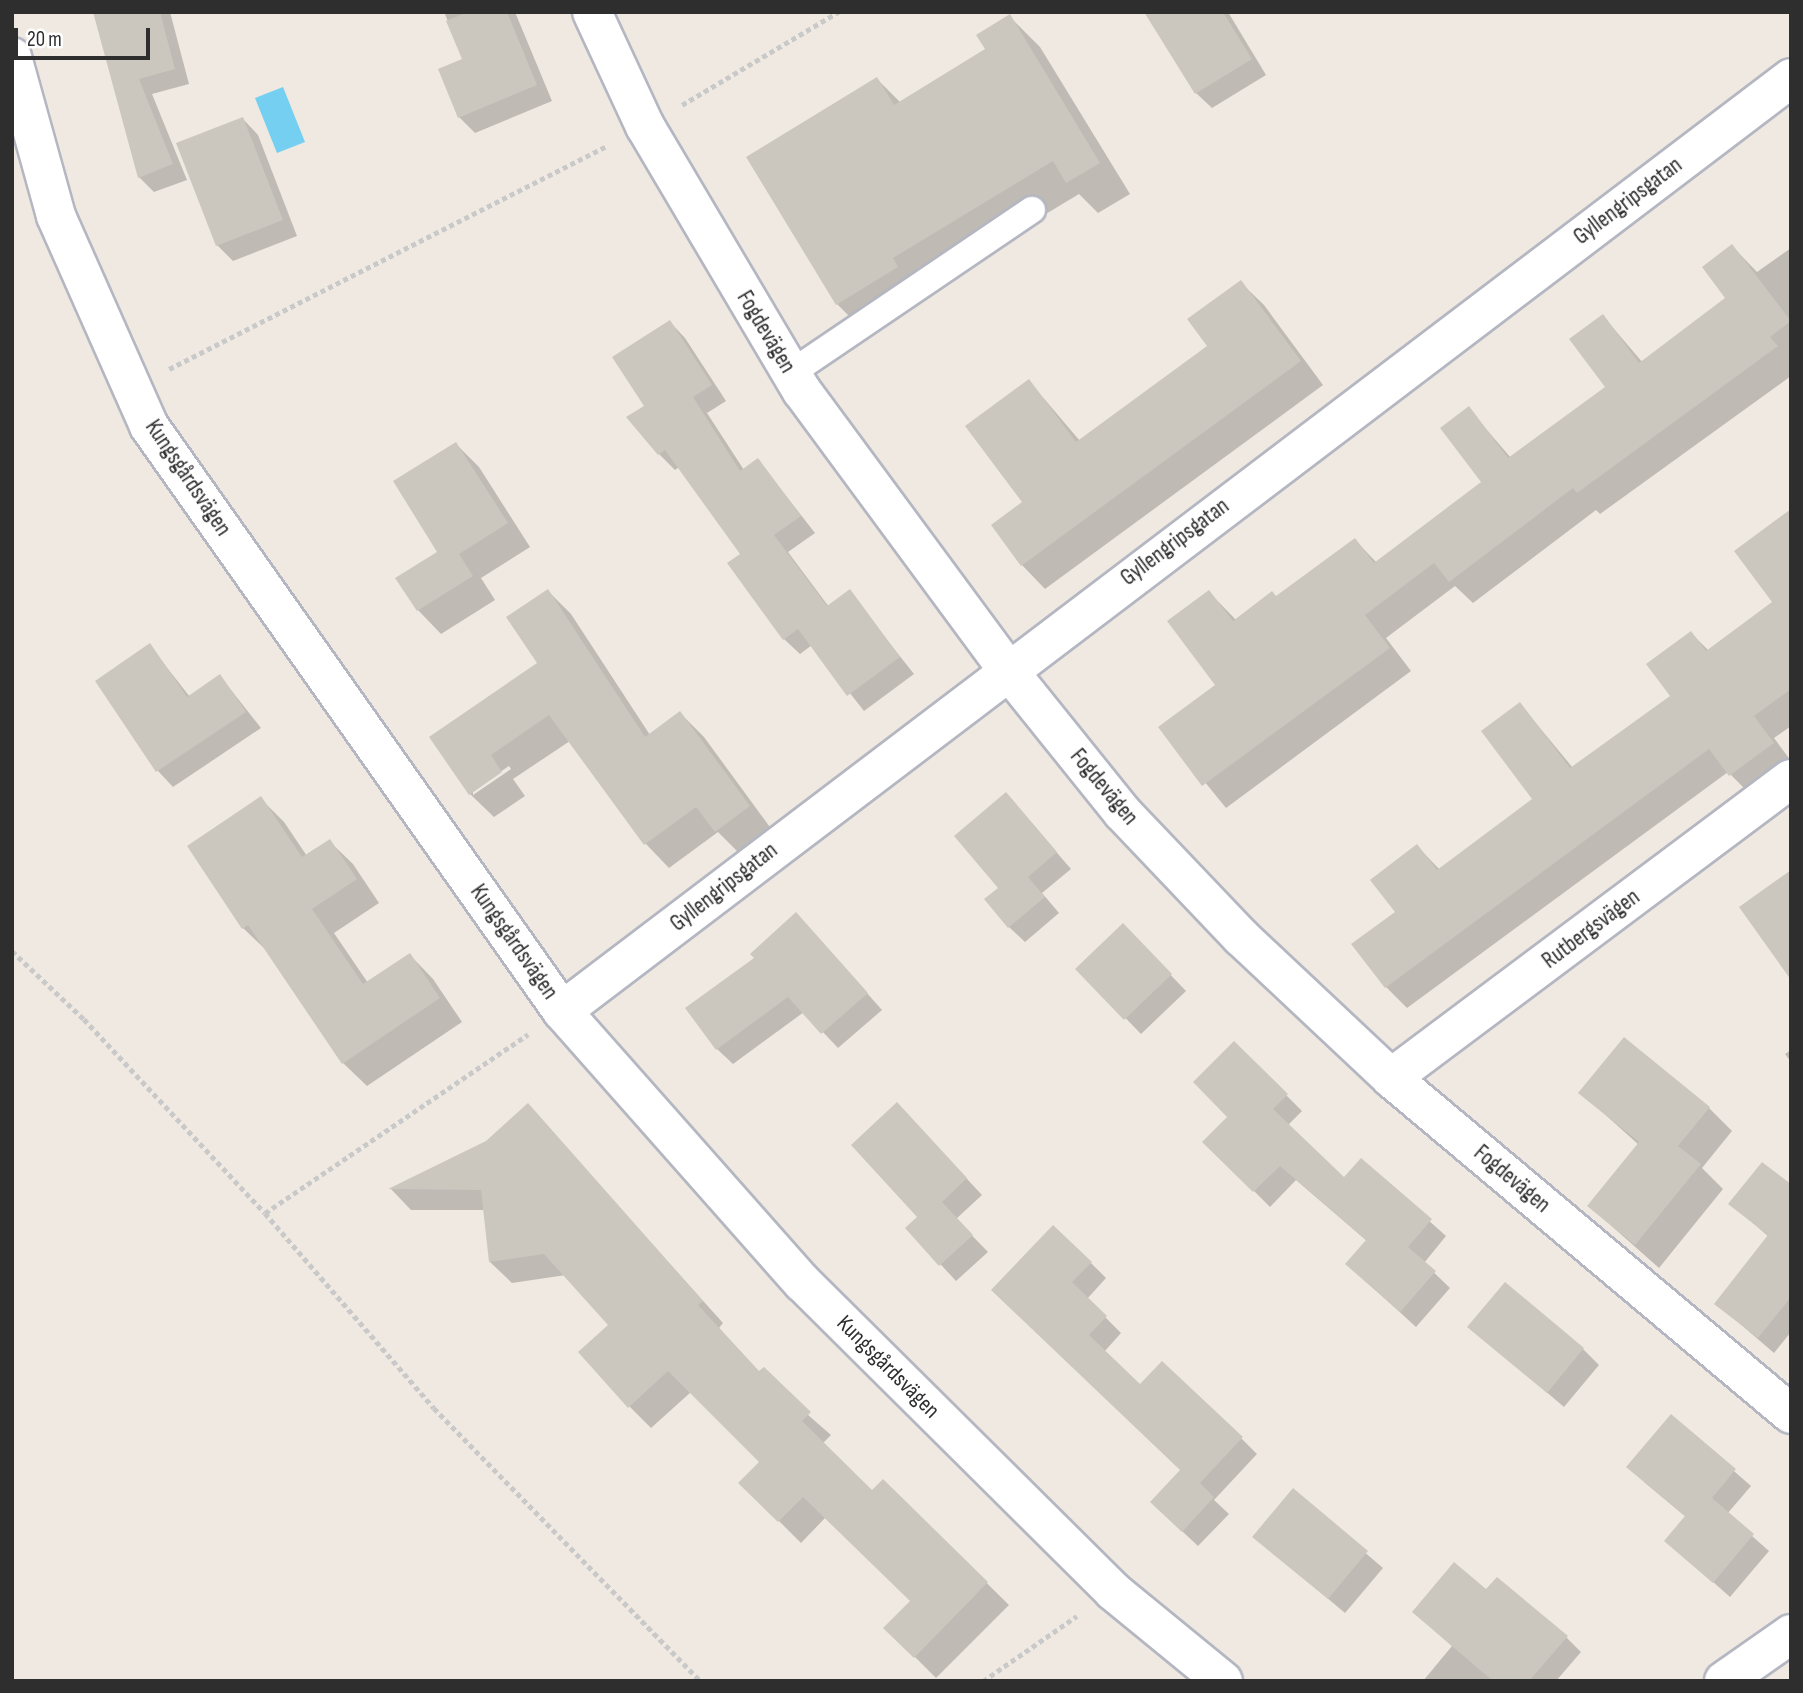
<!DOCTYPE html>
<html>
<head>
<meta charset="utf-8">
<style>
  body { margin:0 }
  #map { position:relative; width:1803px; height:1693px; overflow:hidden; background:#efe9e1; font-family:"Sofia Sans Condensed",sans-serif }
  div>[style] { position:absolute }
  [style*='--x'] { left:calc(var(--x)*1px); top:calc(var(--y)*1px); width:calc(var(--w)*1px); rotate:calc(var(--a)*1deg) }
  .water>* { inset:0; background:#75cff0 }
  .shadow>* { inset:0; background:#0003 }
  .building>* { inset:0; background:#cbc7bf }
  .path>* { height:4.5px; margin-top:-2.25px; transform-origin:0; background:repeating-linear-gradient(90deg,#c9c9c9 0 5px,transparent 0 8.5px) }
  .roads { filter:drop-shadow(2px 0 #b4b7c1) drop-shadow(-2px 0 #b4b7c1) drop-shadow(0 2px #b4b7c1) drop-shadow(0 -2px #b4b7c1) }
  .lane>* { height:26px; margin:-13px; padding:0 13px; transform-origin:13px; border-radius:13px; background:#fff }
  .street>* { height:38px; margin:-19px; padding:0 19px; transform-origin:19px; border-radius:19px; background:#fff }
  span { translate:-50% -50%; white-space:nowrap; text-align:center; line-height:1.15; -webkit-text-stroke:5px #fff; paint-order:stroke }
  .street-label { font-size:23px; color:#2e2e2e }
  .frame { position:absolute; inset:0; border:14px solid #2e2e2e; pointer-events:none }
  .scale { position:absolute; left:14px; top:28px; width:136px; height:32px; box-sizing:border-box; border:4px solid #2e2e2e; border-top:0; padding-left:9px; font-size:21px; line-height:24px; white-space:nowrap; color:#2e2e2e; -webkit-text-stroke:5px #fff; paint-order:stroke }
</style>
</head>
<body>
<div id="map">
  <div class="water">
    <div style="clip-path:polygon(283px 87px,305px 142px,277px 153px,255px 98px)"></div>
  </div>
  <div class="shadow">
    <div style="clip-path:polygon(95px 12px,170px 12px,189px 84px,152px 94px,187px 180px,154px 192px,139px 177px)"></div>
    <div style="clip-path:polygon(444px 12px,515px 12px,552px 101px,475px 133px,459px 117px,464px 59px)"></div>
    <div style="clip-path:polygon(1151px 12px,1228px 12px,1266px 75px,1212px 108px,1196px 93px)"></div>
    <div style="clip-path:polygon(1009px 16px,1040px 47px,1130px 194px,1098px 213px,1079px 194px,922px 289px,928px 298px,868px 335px,837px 304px,877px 79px,901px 103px,987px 50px)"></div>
    <div style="clip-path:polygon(243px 119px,258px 135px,297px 236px,233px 261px,217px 245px)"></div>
    <div style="clip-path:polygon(1732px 246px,1757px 272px,1791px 248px,1791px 376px,1600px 514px,1596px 510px,1473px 603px,1455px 586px,1386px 638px,1411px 671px,1226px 808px,1160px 727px,1217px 685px,1209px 592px,1236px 620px,1276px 598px,1355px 540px,1377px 563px,1484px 483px,1469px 409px,1511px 458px,1607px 387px,1603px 316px,1643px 363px,1727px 298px)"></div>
    <div style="clip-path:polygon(1240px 282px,1264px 305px,1323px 385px,1045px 589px,1022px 565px,1029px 381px,1080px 441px,1209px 346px)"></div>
    <div style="clip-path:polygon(670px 322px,685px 338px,726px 401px,707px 413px,744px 470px,758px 460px,815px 533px,788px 552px,829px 607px,849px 592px,914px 674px,864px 711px,812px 645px,800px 654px,784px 639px,742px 554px,679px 467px,675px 470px,659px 454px,646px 407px)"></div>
    <div style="clip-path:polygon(456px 444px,479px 467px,530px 547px,481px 578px,495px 600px,441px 634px,418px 610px,440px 552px)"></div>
    <div style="clip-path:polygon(1791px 524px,1791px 726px,1774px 738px,1791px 761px,1752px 796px,1728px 772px,1407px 1008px,1386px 987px,1397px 912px,1417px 846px,1440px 870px,1535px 799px,1520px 704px,1573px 768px,1672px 696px,1691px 633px,1709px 651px,1775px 603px)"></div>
    <div style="clip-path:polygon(evenodd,548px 591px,571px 614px,650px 735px,680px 713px,704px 737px,772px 830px,740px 854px,718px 832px,669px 868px,646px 844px,570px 741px,513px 779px,525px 796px,494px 817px,470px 794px,432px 737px,540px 664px,548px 591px,509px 766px,511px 769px,473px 795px,473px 790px,509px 766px)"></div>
    <div style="clip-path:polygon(150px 646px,190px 697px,220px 676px,261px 728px,173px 787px,158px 771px,97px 681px)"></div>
    <div style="clip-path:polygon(1006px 794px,1071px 869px,1042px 893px,1059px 913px,1025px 942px,1009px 927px,1000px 888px)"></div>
    <div style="clip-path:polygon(261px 799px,284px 822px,307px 856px,329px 841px,353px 864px,379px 903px,334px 933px,368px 983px,410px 955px,433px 979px,462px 1022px,367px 1086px,343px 1063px,267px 951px,243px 928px)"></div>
    <div style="clip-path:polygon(811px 930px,882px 1010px,838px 1048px,804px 1012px,733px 1064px,717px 1049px)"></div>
    <div style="clip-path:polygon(1139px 942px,1186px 991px,1141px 1034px,1078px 969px)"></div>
    <div style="clip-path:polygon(1234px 1043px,1302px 1111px,1288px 1125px,1344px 1179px,1361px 1160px,1446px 1236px,1424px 1263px,1450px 1288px,1416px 1327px,1347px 1264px,1367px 1241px,1296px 1180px,1270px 1207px,1205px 1142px,1230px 1117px)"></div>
    <div style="clip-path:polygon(1791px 1050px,1791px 1062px,1785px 1054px)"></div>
    <div style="clip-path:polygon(1581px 1093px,1709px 1108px,1732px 1131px,1702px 1168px,1723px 1189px,1659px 1268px,1589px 1206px,1639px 1145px)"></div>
    <div style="clip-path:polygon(528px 1106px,723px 1323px,719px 1328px,760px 1373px,831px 1435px,822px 1444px,872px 1493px,883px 1481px,1009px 1605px,936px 1678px,886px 1628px,912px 1601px,826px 1517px,801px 1543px,741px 1483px,762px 1462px,691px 1392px,651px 1428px,629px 1406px,611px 1325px,566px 1275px,512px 1283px,490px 1262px,485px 1210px,411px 1210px,391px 1189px,487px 1142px)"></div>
    <div style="clip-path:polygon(913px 1121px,982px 1195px,956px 1219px,988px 1252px,956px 1281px,907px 1228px,920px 1217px)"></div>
    <div style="clip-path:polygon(1791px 1186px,1791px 1332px,1774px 1353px,1717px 1304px,1769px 1237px,1731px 1204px)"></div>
    <div style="clip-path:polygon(1091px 1263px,1106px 1278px,1087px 1299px,1121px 1333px,1104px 1352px,1140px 1387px,1242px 1439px,1257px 1454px,1214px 1500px,1229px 1514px,1198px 1546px,1168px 1518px,1182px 1471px,1009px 1305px)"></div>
    <div style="clip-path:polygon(1470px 1327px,1583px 1349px,1599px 1365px,1564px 1407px)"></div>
    <div style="clip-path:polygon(1671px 1416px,1751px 1486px,1727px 1514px,1769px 1551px,1730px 1597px,1667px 1541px,1686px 1517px,1644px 1482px)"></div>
    <div style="clip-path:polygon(1293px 1491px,1383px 1568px,1345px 1613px,1255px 1537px)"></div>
    <div style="clip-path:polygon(1487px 1591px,1566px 1637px,1581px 1652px,1556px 1681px,1423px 1681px,1452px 1646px,1414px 1612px)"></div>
  </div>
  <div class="building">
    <div style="clip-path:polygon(93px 12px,160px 12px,175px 69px,139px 79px,173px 164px,138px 178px)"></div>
    <div style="clip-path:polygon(468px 12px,507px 12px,537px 85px,458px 118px,438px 69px,462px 59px,446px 21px)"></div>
    <div style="clip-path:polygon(1144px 12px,1223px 12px,1252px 59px,1195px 94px)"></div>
    <div style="clip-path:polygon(1010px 14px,1100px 163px,1066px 183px,1053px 161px,893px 258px,898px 267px,836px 305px,746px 157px,877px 77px,894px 105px,985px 49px,976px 35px)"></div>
    <div style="clip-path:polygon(243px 117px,283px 220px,216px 246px,176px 143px)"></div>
    <div style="clip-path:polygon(1732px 244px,1791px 321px,1770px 337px,1778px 346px,1577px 493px,1573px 488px,1449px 582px,1434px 563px,1365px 615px,1390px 648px,1202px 786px,1158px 727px,1215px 685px,1167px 621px,1209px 590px,1233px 621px,1272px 591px,1276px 596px,1355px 538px,1374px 563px,1481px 482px,1440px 428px,1469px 406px,1508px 458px,1605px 387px,1569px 339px,1603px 314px,1639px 363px,1725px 298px,1702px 267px)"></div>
    <div style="clip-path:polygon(1241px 280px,1301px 361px,1021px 566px,991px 525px,1022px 502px,965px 426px,1029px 379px,1076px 442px,1207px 346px,1187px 319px)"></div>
    <div style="clip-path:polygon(670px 320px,712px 385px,693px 397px,740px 471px,758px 458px,801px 516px,774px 535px,827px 606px,850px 589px,900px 657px,847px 696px,798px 629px,783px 640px,727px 563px,740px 554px,665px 450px,658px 455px,626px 417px,644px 406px,612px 357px)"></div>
    <div style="clip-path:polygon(456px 442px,508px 523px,459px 554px,473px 576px,417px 611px,395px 578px,437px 552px,393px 481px)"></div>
    <div style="clip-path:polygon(1791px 509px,1791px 689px,1754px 716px,1774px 743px,1729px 776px,1709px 749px,1385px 988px,1351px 944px,1395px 912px,1370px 880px,1417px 844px,1437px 870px,1532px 799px,1481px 731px,1520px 702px,1570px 768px,1670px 696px,1646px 664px,1691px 631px,1706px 651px,1772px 602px,1734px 551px)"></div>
    <div style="clip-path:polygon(548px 589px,645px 737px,680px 711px,750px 806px,715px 832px,696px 807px,644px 845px,549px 715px,491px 755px,502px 772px,469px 795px,429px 737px,537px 663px,506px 617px)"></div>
    <div style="clip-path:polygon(150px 643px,187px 697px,220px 674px,246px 712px,156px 772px,95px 681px)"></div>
    <div style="clip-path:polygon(1006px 792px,1057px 852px,1028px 877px,1045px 897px,1008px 928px,984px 899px,998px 888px,954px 836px)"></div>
    <div style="clip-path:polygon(261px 796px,302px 857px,330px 839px,357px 879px,312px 909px,363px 984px,410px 953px,440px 998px,342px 1064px,248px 925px,242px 929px,187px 846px)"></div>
    <div style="clip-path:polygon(1791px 870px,1791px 980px,1739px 907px)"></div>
    <div style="clip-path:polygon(796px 912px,868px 993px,821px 1034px,788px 997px,716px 1050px,685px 1008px,754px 958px,750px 954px)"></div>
    <div style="clip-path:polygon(1123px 923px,1172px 974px,1124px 1020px,1075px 969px)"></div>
    <div style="clip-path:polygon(1624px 1037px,1710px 1107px,1678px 1146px,1701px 1164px,1635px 1245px,1587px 1206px,1639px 1142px,1578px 1093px)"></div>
    <div style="clip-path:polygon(1234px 1041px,1288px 1094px,1273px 1109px,1344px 1177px,1361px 1158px,1432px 1219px,1408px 1247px,1436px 1271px,1400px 1312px,1345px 1264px,1366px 1240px,1280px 1166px,1253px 1192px,1202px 1142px,1227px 1117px,1193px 1082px)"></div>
    <div style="clip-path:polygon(897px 1102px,967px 1178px,942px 1202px,973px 1235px,939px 1266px,905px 1228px,917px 1217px,851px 1145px)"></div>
    <div style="clip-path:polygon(528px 1103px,703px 1301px,698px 1305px,759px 1371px,764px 1367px,811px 1412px,802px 1421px,872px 1490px,883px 1479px,988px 1582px,914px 1658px,883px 1628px,910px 1601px,803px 1497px,778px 1522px,738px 1483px,759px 1462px,668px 1371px,628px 1408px,578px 1352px,608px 1325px,544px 1254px,489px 1262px,481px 1190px,388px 1189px,486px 1141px)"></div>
    <div style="clip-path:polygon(1762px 1162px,1791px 1184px,1791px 1297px,1758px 1338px,1714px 1304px,1768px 1235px,1728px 1204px)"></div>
    <div style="clip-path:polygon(1053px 1225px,1092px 1262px,1072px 1282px,1107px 1316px,1089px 1335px,1140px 1384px,1162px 1361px,1243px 1437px,1200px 1483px,1214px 1497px,1182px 1532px,1150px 1502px,1180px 1470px,991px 1290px)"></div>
    <div style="clip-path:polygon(1505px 1282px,1584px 1348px,1547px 1393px,1467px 1327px)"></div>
    <div style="clip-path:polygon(1671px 1414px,1736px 1469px,1712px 1498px,1754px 1534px,1713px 1583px,1664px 1541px,1685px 1516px,1626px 1467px)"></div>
    <div style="clip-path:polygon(1293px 1488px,1368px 1551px,1328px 1599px,1252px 1537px)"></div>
    <div style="clip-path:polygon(1454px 1562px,1486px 1589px,1497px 1577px,1568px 1636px,1529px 1681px,1493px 1681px,1412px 1612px)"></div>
  </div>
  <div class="path">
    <div style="--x:682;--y:105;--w:182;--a:-30.8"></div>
    <div style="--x:169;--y:369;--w:492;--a:-27"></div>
    <div style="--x:12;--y:951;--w:99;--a:43.4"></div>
    <div style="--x:84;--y:1019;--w:265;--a:47"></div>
    <div style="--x:265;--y:1213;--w:258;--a:49.1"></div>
    <div style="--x:434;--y:1408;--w:381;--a:45.7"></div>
    <div style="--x:265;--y:1213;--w:318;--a:-34.2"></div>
    <div style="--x:983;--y:1681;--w:114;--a:-34.7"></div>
  </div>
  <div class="roads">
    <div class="lane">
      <div style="--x:791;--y:373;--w:291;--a:-34.1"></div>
    </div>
    <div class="street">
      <div style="--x:592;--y:12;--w:126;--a:65.1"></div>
      <div style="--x:645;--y:126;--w:308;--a:59.4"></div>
      <div style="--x:802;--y:391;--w:345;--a:53.6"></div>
      <div style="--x:1007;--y:669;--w:184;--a:51.2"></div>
      <div style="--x:1122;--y:812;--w:173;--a:46.4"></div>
      <div style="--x:1241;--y:937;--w:206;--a:43.2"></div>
      <div style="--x:1391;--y:1078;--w:522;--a:40.03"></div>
      <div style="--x:12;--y:57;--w:165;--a:74.5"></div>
      <div style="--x:56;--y:216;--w:230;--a:66.1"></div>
      <div style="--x:149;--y:426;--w:716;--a:54.78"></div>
      <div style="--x:562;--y:1011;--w:363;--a:48.5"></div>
      <div style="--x:803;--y:1283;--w:437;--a:44.8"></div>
      <div style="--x:1113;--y:1591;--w:142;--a:39.3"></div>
      <div style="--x:562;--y:1011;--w:1543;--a:-37.2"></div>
      <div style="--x:1391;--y:1078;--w:499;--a:-36.8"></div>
      <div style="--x:1724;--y:1681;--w:82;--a:-35"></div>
    </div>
  </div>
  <div class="street-label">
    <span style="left:1628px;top:201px;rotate:-37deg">Gyllengripsgatan</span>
    <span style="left:766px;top:332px;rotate:59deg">Fogdevägen</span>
    <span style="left:188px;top:478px;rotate:56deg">Kungsgårdsvägen</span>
    <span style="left:1175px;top:542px;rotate:-37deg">Gyllengripsgatan</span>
    <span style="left:1104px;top:787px;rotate:50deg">Fogdevägen</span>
    <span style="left:724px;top:887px;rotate:-38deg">Gyllengripsgatan</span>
    <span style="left:1591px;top:929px;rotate:-37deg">Rutbergsvägen</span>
    <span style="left:514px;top:942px;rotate:55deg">Kungsgårdsvägen</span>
    <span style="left:1512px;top:1179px;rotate:40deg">Fogdevägen</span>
    <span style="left:888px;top:1367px;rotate:45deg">Kungsgårdsvägen</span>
  </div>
  <div class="frame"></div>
  <div class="scale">20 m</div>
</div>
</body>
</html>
